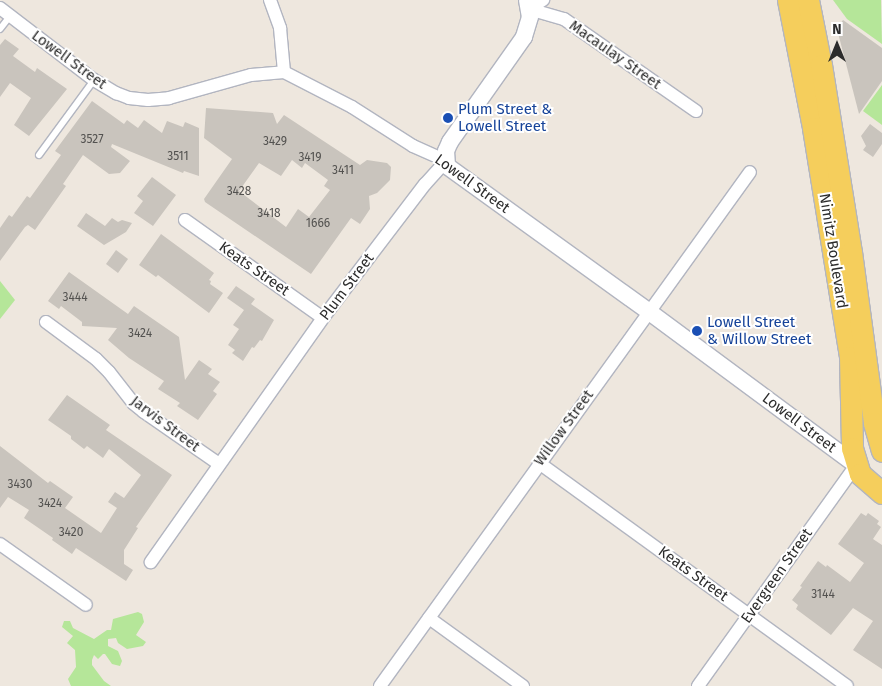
<!DOCTYPE html>
<html>
<head>
<meta charset="utf-8">
<style>
  body { margin:0 }
  #map { position:relative; width:882px; height:686px; overflow:hidden; background:#eee7de; font-family:"Fira Sans",sans-serif }
  div>[style] { position:absolute }
  [style*='--x'] { left:calc(var(--x)*1px); top:calc(var(--y)*1px); width:calc(var(--w)*1px); rotate:calc(var(--a)*1deg) }
  .green>* { inset:0; background:#b5e699 }
  .building>* { inset:0; background:#c9c4bd }
  .roads { filter:drop-shadow(1px 0 #b2b5c0) drop-shadow(-1px 0 #b2b5c0) drop-shadow(0 1px #b2b5c0) drop-shadow(0 -1px #b2b5c0) }
  .service>* { height:6px; margin:-3px; padding:0 3px; transform-origin:3px; border-radius:3px; background:#fff }
  .minor>* { height:12px; margin:-6px; padding:0 6px; transform-origin:6px; border-radius:6px; background:#fff }
  .tertiary>* { height:16px; margin:-8px; padding:0 8px; transform-origin:8px; border-radius:8px; background:#fff }
  .primary>* { height:21px; margin:-10.5px; padding:0 10.5px; transform-origin:10.5px; border-radius:10.5px; background:#f5ce5c }
  .dots>* { width:14px; height:14px; translate:-50% -50%; box-sizing:border-box; border:2px solid #fff; border-radius:50% }
  span { translate:-50% -50%; white-space:nowrap; text-align:center; line-height:1.15; -webkit-text-stroke:4px #fff; paint-order:stroke }
  .number-label { font-size:12px; color:#535250 }
  .number-label span { -webkit-text-stroke-width:0 }
  .street-label { font-size:15px; color:#2c2c2c }
  .transit-label { font-size:15px; color:#164399 }
  .left { translate:0 -50%; text-align:left }
  .north { position:absolute; left:812px; top:20px; width:50px; height:50px; -webkit-text-stroke:4px #fff; paint-order:stroke; rotate:0deg; font-size:14px; font-weight:700; line-height:20px; text-align:center; color:#2c2c2c }
  .north::after { content:''; display:block; margin:auto; width:18px; height:22px; background:#2c2c2c; clip-path:polygon(50% 0,100% 100%,50% 72%,0 100%) }
</style>
</head>
<body>
<div id="map">
  <div class="green">
    <div style="clip-path:polygon(833px 0,881px 0,882px 44px,847px 19px)"></div>
    <div style="clip-path:polygon(882px 85px,882px 125px,863px 111px)"></div>
    <div style="clip-path:polygon(0 281px,15px 300px,0 319px)"></div>
    <div style="clip-path:polygon(138px 612px,142px 614px,144px 622px,136px 635px,146px 642px,143px 646px,127px 649px,118px 643px,116px 638px,108px 639px,108px 646px,118px 651px,122px 661px,120px 666px,112px 664px,105px 654px,103px 654px,98px 659px,94px 655px,92px 660px,92px 665px,104px 681px,111px 686px,71px 686px,68px 679px,76px 667px,75px 650px,67px 643px,73px 636px,62px 627px,64px 621px,70px 621px,73px 628px,94px 639px,107px 630px,111px 630px,113px 619px)"></div>
  </div>
  <div class="building">
    <div style="clip-path:polygon(843px 20px,882px 48px,882px 81px,859px 114px,837px 29px)"></div>
    <div style="clip-path:polygon(5px 39px,19px 49px,13px 56px,35px 72px,37px 68px,67px 89px,29px 136px,14px 125px,31px 98px,10px 83px,0 97px,0 45px)"></div>
    <div style="clip-path:polygon(92px 101px,124px 124px,127px 120px,138px 128px,144px 120px,162px 133px,167px 121px,183px 127px,185px 122px,199px 128px,199px 176px,184px 171px,183px 173px,112px 144px,111px 147px,130px 161px,120px 173px,109px 174px,83px 155px,63px 184px,66px 186px,35px 230px,28px 225px,25px 227px,0 261px,0 228px,9px 215px,12px 217px,27px 196px,30px 198px,61px 155px,55px 151px)"></div>
    <div style="clip-path:polygon(evenodd,206px 108px,273px 113px,277px 124px,284px 115px,360px 165px,367px 160px,387px 163px,391px 167px,390px 180px,377px 193px,369px 196px,370px 209px,360px 224px,351px 218px,311px 274px,205px 202px,204px 199px,232px 159px,204px 138px,206px 108px,292px 160px,302px 168px,305px 163px,328px 180px,324px 186px,330px 190px,309px 217px,298px 209px,286px 227px,239px 191px,259px 163px,281px 176px,292px 160px)"></div>
    <div style="clip-path:polygon(870px 124px,882px 133px,882px 144px,873px 157px,863px 150px,866px 146px,861px 136px)"></div>
    <div style="clip-path:polygon(152px 177px,176px 195px,153px 226px,134px 213px,143px 201px,137px 196px)"></div>
    <div style="clip-path:polygon(86px 213px,105px 226px,112px 218px,118px 222px,122px 220px,132px 223px,126px 232px,104px 245px,77px 226px)"></div>
    <div style="clip-path:polygon(161px 234px,214px 273px,209px 280px,211px 281px,210px 284px,223px 293px,209px 313px,158px 275px,156px 277px,139px 265px)"></div>
    <div style="clip-path:polygon(116px 250px,128px 259px,118px 273px,106px 264px)"></div>
    <div style="clip-path:polygon(69px 272px,128px 314px,134px 306px,179px 337px,185px 380px,199px 360px,212px 369px,208px 374px,220px 382px,213px 391px,217px 394px,198px 420px,177px 406px,180px 403px,158px 389px,164px 381px,129px 358px,108px 340px,117px 328px,82px 326px,82px 322px,61px 306px,59px 309px,48px 301px)"></div>
    <div style="clip-path:polygon(236px 286px,255px 299px,251px 304px,274px 320px,262px 341px,260px 340px,254px 348px,252px 347px,243px 361px,232px 353px,235px 350px,228px 345px,239px 329px,233px 325px,244px 310px,227px 298px)"></div>
    <div style="clip-path:polygon(67px 395px,110px 425px,106px 430px,172px 475px,136px 527px,138px 528px,124px 550px,124px 564px,133px 570px,126px 581px,76px 548px,72px 554px,52px 540px,53px 538px,24px 518px,29px 510px,8px 497px,0 508px,0 446px,48px 483px,50px 481px,73px 497px,65px 508px,101px 533px,117px 508px,108px 502px,115px 492px,124px 498px,141px 475px,109px 449px,103px 458px,87px 446px,84px 449px,71px 439px,71px 436px,48px 420px)"></div>
    <div style="clip-path:polygon(861px 513px,866px 516px,868px 513px,879px 521px,877px 524px,881px 527px,873px 539px,882px 545px,882px 669px,853px 650px,873px 621px,853px 608px,831px 635px,796px 609px,798px 605px,792px 600px,802px 587px,800px 586px,818px 561px,826px 567px,827px 565px,850px 582px,864px 563px,838px 544px)"></div>
  </div>
  <div class="roads">
    <div class="service">
      <div style="--x:0;--y:29;--w:16;--a:-52"></div>
      <div style="--x:39;--y:155;--w:93;--a:-53.7"></div>
    </div>
    <div class="minor">
      <div style="--x:270;--y:0;--w:30;--a:70"></div>
      <div style="--x:280;--y:28;--w:44;--a:84.8"></div>
      <div style="--x:0;--y:8;--w:118;--a:37.5"></div>
      <div style="--x:94;--y:80;--w:26;--a:31"></div>
      <div style="--x:116;--y:93;--w:14;--a:21"></div>
      <div style="--x:129;--y:98;--w:19;--a:6"></div>
      <div style="--x:148;--y:100;--w:21;--a:-5"></div>
      <div style="--x:169;--y:98;--w:85;--a:-15.7"></div>
      <div style="--x:251;--y:75;--w:33;--a:-5"></div>
      <div style="--x:284;--y:72;--w:76;--a:27.2"></div>
      <div style="--x:352;--y:107;--w:72;--a:32.6"></div>
      <div style="--x:413;--y:146;--w:36;--a:24"></div>
      <div style="--x:446;--y:161;--w:31;--a:132"></div>
      <div style="--x:425;--y:184;--w:168;--a:127.3"></div>
      <div style="--x:323;--y:318;--w:299;--a:125.2"></div>
      <div style="--x:529;--y:9;--w:36;--a:16"></div>
      <div style="--x:564;--y:19;--w:161;--a:34.9"></div>
      <div style="--x:529;--y:9;--w:17;--a:-33"></div>
      <div style="--x:185;--y:220;--w:169;--a:35.4"></div>
      <div style="--x:46;--y:322;--w:62;--a:36.5"></div>
      <div style="--x:96;--y:359;--w:18;--a:45"></div>
      <div style="--x:109;--y:372;--w:39;--a:52"></div>
      <div style="--x:133;--y:403;--w:14;--a:39"></div>
      <div style="--x:144;--y:412;--w:91;--a:34.7"></div>
      <div style="--x:539;--y:463;--w:380;--a:35.9"></div>
      <div style="--x:0;--y:544;--w:105;--a:35.3"></div>
      <div style="--x:429;--y:618;--w:116;--a:35.9"></div>
      <div style="--x:380;--y:686;--w:633;--a:-54.25"></div>
      <div style="--x:698;--y:686;--w:272;--a:-54.4"></div>
    </div>
    <div class="tertiary">
      <div style="--x:527;--y:0;--w:17;--a:80"></div>
      <div style="--x:530;--y:17;--w:21;--a:107"></div>
      <div style="--x:524;--y:37;--w:128;--a:125.2"></div>
      <div style="--x:450;--y:142;--w:10;--a:114"></div>
      <div style="--x:446;--y:151;--w:15;--a:86"></div>
      <div style="--x:447;--y:166;--w:248;--a:35.8"></div>
      <div style="--x:648;--y:311;--w:259;--a:36.5"></div>
    </div>
    <div class="primary">
      <div style="--x:788;--y:0;--w:130;--a:78.9"></div>
      <div style="--x:813;--y:128;--w:232;--a:80.8"></div>
      <div style="--x:850;--y:357;--w:91;--a:88.7"></div>
      <div style="--x:852;--y:448;--w:27;--a:73"></div>
      <div style="--x:860;--y:474;--w:29;--a:41"></div>
      <div style="--x:808;--y:0;--w:66;--a:78.7"></div>
      <div style="--x:821;--y:65;--w:189;--a:80.9"></div>
      <div style="--x:851;--y:252;--w:173;--a:82.3"></div>
      <div style="--x:874;--y:423;--w:29;--a:74"></div>
    </div>
  </div>
  <div class="dots">
    <div style="left:448px;top:118px;background:#1a4fb4"></div>
    <div style="left:697px;top:331px;background:#1a4fb4"></div>
  </div>
  <div class="number-label">
    <span style="left:92px;top:140px">3527</span>
    <span style="left:275px;top:142px">3429</span>
    <span style="left:178px;top:157px">3511</span>
    <span style="left:310px;top:158px">3419</span>
    <span style="left:343px;top:171px">3411</span>
    <span style="left:239px;top:192px">3428</span>
    <span style="left:269px;top:214px">3418</span>
    <span style="left:318px;top:224px">1666</span>
    <span style="left:75px;top:298px">3444</span>
    <span style="left:140px;top:334px">3424</span>
    <span style="left:20px;top:485px">3430</span>
    <span style="left:50px;top:504px">3424</span>
    <span style="left:71px;top:533px">3420</span>
    <span style="left:823px;top:595px">3144</span>
  </div>
  <div class="street-label">
    <span style="left:615px;top:55px;rotate:35deg">Macaulay Street</span>
    <span style="left:69px;top:60px;rotate:36deg">Lowell Street</span>
    <span style="left:472px;top:184px;rotate:36deg">Lowell Street</span>
    <span style="left:833px;top:251px;rotate:81deg">Nimitz Boulevard</span>
    <span style="left:254px;top:269px;rotate:35deg">Keats Street</span>
    <span style="left:347px;top:287px;rotate:-53deg">Plum Street</span>
    <span style="left:799px;top:423px;rotate:37deg">Lowell Street</span>
    <span style="left:165px;top:424px;rotate:37deg">Jarvis Street</span>
    <span style="left:564px;top:428px;rotate:-54deg">Willow Street</span>
    <span style="left:693px;top:574px;rotate:36deg">Keats Street</span>
    <span style="left:777px;top:576px;rotate:-55deg">Evergreen Street</span>
  </div>
  <div class="transit-label">
    <span class="left" style="left:458px;top:118px">Plum Street &amp;<br>Lowell Street</span>
    <span class="left" style="left:707px;top:331px">Lowell Street<br>&amp; Willow Street</span>
  </div>
  <div class="north">N</div>
</div>
</body>
</html>
